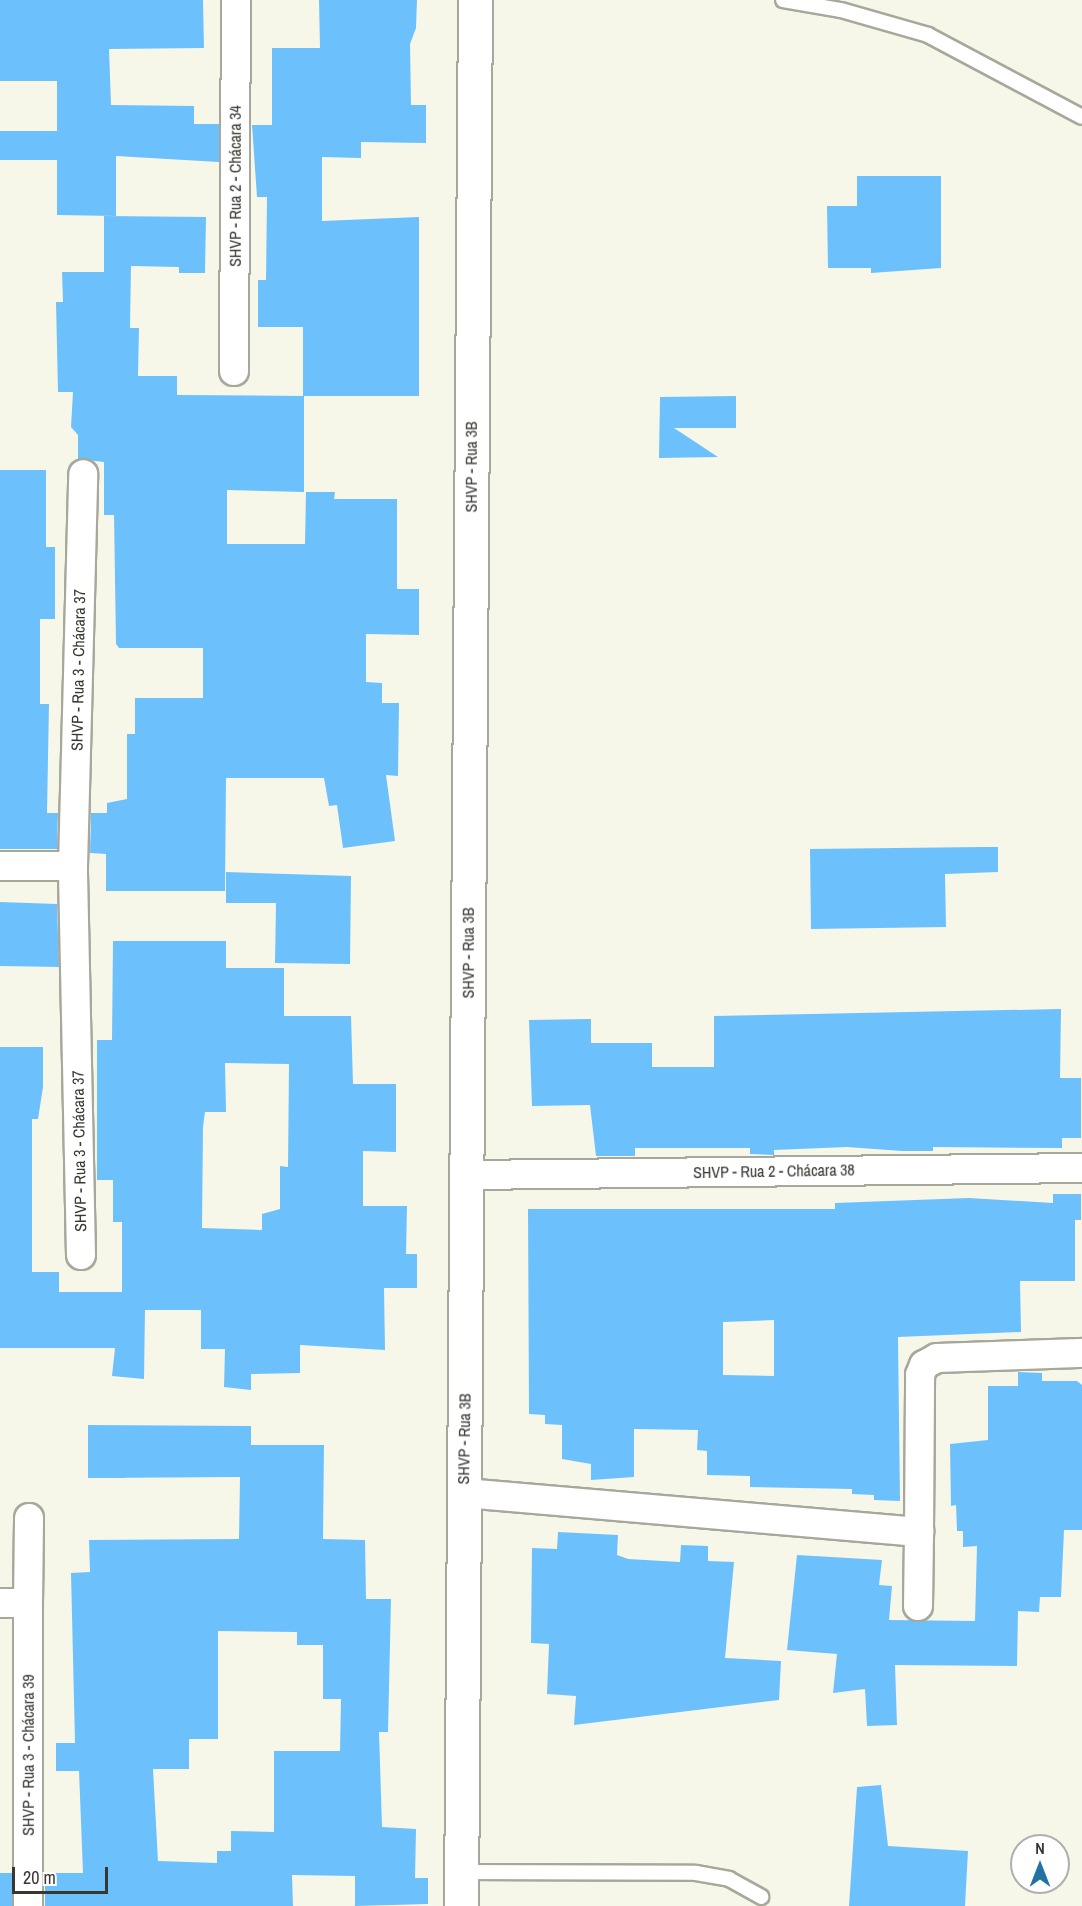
<!DOCTYPE html>
<html>
<head>
<meta charset="utf-8">
<style>
  body { margin:0 }
  #map { position:relative; width:1082px; height:1906px; overflow:hidden; background:#f6f7e9; font-family:"Archivo Narrow",sans-serif }
  div>[style] { position:absolute }
  [style*='--x'] { left:calc(var(--x)*1px); top:calc(var(--y)*1px); width:calc(var(--w)*1px); rotate:calc(var(--a)*1deg) }
  .building>* { inset:0; background:#6cc1fc }
  .roads { filter:drop-shadow(2px 0 #a7a89b) drop-shadow(-2px 0 #a7a89b) drop-shadow(0 2px #a7a89b) drop-shadow(0 -2px #a7a89b) }
  .service>* { height:14px; margin:-7px; padding:0 7px; transform-origin:7px; border-radius:7px; background:#fff }
  .minor>* { height:28px; margin:-14px; padding:0 14px; transform-origin:14px; border-radius:14px; background:#fff }
  .tertiary>* { height:33px; margin:-16.5px; padding:0 16.5px; transform-origin:16.5px; border-radius:16.5px; background:#fff }
  span { translate:-50% -50%; white-space:nowrap; text-align:center; line-height:1.15; -webkit-text-stroke:6px #fff; paint-order:stroke }
  .street-label { font-size:16px; color:#373832 }
  .north { position:absolute; left:1010px; top:1834px; width:60px; height:60px; box-sizing:border-box; background:#fff; border:2px solid #afafad; border-radius:50%; rotate:0deg; font-size:16px; font-weight:700; line-height:24px; text-align:center; color:#373832 }
  .north::after { content:''; display:block; margin:auto; width:21px; height:27px; background:#2273a4; clip-path:polygon(50% 0,100% 100%,50% 72%,0 100%) }
  .scale { position:absolute; left:12px; top:1867px; width:96px; height:27px; box-sizing:border-box; border:3px solid #373832; border-top:0; padding-left:8px; font-size:18px; line-height:21px; white-space:nowrap; color:#373832; -webkit-text-stroke:4px #fff; paint-order:stroke }
</style>
</head>
<body>
<div id="map">
  <div class="building">
    <div style="clip-path:polygon(0 0,203px 0,204px 48px,109px 49px,111px 105px,194px 106px,194px 124px,219px 124px,219px 162px,116px 156px,116px 216px,57px 215px,57px 160px,0 160px,0 131px,57px 131px,57px 81px,0 81px)"></div>
    <div style="clip-path:polygon(319px 0,417px 0,416px 28px,410px 44px,411px 105px,426px 105px,426px 143px,361px 142px,361px 158px,322px 157px,322px 221px,419px 217px,419px 396px,303px 396px,303px 327px,258px 327px,258px 280px,266px 280px,267px 197px,257px 197px,252px 125px,272px 125px,272px 48px,320px 48px)"></div>
    <div style="clip-path:polygon(857px 176px,941px 176px,941px 268px,871px 273px,871px 268px,828px 268px,827px 206px,857px 206px)"></div>
    <div style="clip-path:polygon(104px 216px,206px 217px,205px 273px,179px 273px,179px 267px,131px 266px,130px 328px,139px 328px,138px 376px,177px 376px,177px 395px,304px 396px,304px 492px,227px 490px,227px 544px,305px 544px,306px 492px,335px 492px,334px 499px,397px 499px,397px 589px,419px 589px,419px 635px,366px 634px,366px 682px,382px 683px,382px 703px,399px 703px,398px 776px,386px 775px,395px 841px,343px 848px,337px 805px,329px 806px,324px 778px,226px 778px,225px 891px,106px 891px,106px 854px,90px 853px,91px 813px,107px 813px,107px 803px,127px 799px,127px 734px,135px 734px,135px 698px,203px 698px,203px 648px,119px 648px,116px 644px,114px 515px,104px 515px,104px 462px,78px 459px,78px 435px,71px 427px,73px 392px,58px 392px,56px 302px,63px 302px,62px 272px,104px 272px)"></div>
    <div style="clip-path:polygon(736px 396px,736px 428px,674px 428px,718px 457px,659px 458px,660px 397px)"></div>
    <div style="clip-path:polygon(0 470px,46px 470px,46px 547px,55px 547px,55px 619px,40px 619px,40px 704px,49px 704px,47px 813px,58px 813px,57px 849px,0 849px)"></div>
    <div style="clip-path:polygon(982px 847px,998px 847px,998px 872px,945px 874px,946px 927px,811px 929px,810px 849px)"></div>
    <div style="clip-path:polygon(226px 872px,351px 876px,350px 964px,275px 963px,276px 903px,226px 903px)"></div>
    <div style="clip-path:polygon(0 902px,57px 904px,59px 967px,0 966px)"></div>
    <div style="clip-path:polygon(evenodd,113px 941px,226px 941px,226px 968px,284px 968px,284px 1016px,351px 1016px,353px 1084px,396px 1084px,396px 1152px,363px 1151px,363px 1206px,407px 1206px,406px 1254px,417px 1254px,417px 1288px,384px 1288px,385px 1350px,300px 1345px,300px 1373px,251px 1374px,251px 1390px,224px 1387px,225px 1349px,201px 1349px,201px 1310px,145px 1310px,144px 1379px,112px 1376px,115px 1348px,0 1348px,0 1047px,43px 1047px,43px 1087px,38px 1119px,32px 1119px,32px 1272px,59px 1272px,59px 1292px,122px 1292px,122px 1222px,113px 1222px,113px 1180px,97px 1180px,97px 1040px,112px 1040px,113px 941px,225px 1063px,289px 1064px,288px 1167px,280px 1166px,280px 1209px,262px 1214px,262px 1230px,202px 1228px,203px 1127px,205px 1112px,226px 1112px,225px 1063px)"></div>
    <div style="clip-path:polygon(1061px 1009px,1060px 1078px,1081px 1078px,1081px 1138px,1062px 1138px,1062px 1148px,933px 1147px,933px 1151px,902px 1151px,847px 1147px,774px 1150px,774px 1155px,750px 1154px,750px 1148px,635px 1148px,635px 1156px,596px 1156px,590px 1105px,532px 1106px,529px 1020px,591px 1019px,591px 1043px,652px 1043px,652px 1067px,714px 1067px,714px 1016px)"></div>
    <div style="clip-path:polygon(evenodd,1053px 1194px,1081px 1194px,1081px 1220px,1075px 1220px,1075px 1281px,1020px 1281px,1021px 1332px,898px 1337px,900px 1501px,874px 1500px,874px 1495px,852px 1494px,852px 1489px,750px 1487px,750px 1476px,707px 1475px,707px 1451px,697px 1450px,698px 1430px,634px 1429px,634px 1477px,591px 1480px,591px 1464px,562px 1459px,562px 1425px,545px 1424px,545px 1415px,529px 1414px,528px 1209px,835px 1209px,835px 1203px,969px 1198px,1053px 1203px,1053px 1194px,774px 1320px,774px 1376px,723px 1375px,723px 1322px,774px 1320px)"></div>
    <div style="clip-path:polygon(1018px 1372px,1042px 1373px,1042px 1381px,1077px 1381px,1082px 1385px,1082px 1530px,1064px 1530px,1061px 1597px,1040px 1597px,1039px 1612px,1018px 1611px,1017px 1666px,895px 1665px,897px 1725px,867px 1726px,865px 1689px,833px 1693px,837px 1654px,787px 1650px,797px 1555px,882px 1560px,879px 1585px,892px 1586px,889px 1620px,975px 1621px,977px 1546px,963px 1547px,963px 1531px,957px 1531px,956px 1505px,951px 1506px,950px 1444px,988px 1440px,988px 1386px,1018px 1386px)"></div>
    <div style="clip-path:polygon(evenodd,88px 1425px,251px 1426px,251px 1445px,324px 1445px,323px 1539px,365px 1540px,366px 1599px,391px 1599px,388px 1732px,379px 1732px,382px 1827px,416px 1829px,415px 1878px,428px 1878px,428px 1904px,355px 1906px,355px 1876px,292px 1875px,293px 1906px,45px 1906px,45px 1873px,83px 1873px,79px 1771px,56px 1771px,56px 1743px,75px 1743px,71px 1573px,90px 1572px,89px 1540px,239px 1539px,240px 1477px,88px 1478px,88px 1425px,218px 1631px,297px 1632px,297px 1645px,323px 1645px,323px 1699px,341px 1699px,340px 1751px,274px 1751px,274px 1832px,231px 1831px,231px 1851px,217px 1851px,217px 1863px,158px 1861px,153px 1769px,189px 1769px,189px 1739px,218px 1739px,218px 1631px)"></div>
    <div style="clip-path:polygon(558px 1532px,618px 1535px,617px 1555px,628px 1559px,680px 1562px,681px 1545px,708px 1546px,708px 1561px,734px 1562px,725px 1658px,781px 1661px,779px 1700px,574px 1725px,576px 1696px,547px 1694px,549px 1644px,531px 1643px,532px 1548px,557px 1549px)"></div>
    <div style="clip-path:polygon(881px 1785px,888px 1846px,968px 1851px,965px 1906px,849px 1906px,857px 1787px)"></div>
    <div style="clip-path:polygon(0 1873px,12px 1873px,12px 1906px,0 1906px)"></div>
  </div>
  <div class="roads">
    <div class="service">
      <div style="--x:783;--y:0;--w:59;--a:9.8"></div>
      <div style="--x:841;--y:10;--w:91;--a:16"></div>
      <div style="--x:928;--y:35;--w:174;--a:28"></div>
      <div style="--x:461;--y:1872;--w:235;--a:0.2"></div>
      <div style="--x:696;--y:1873;--w:34;--a:10"></div>
      <div style="--x:729;--y:1879;--w:37;--a:29"></div>
    </div>
    <div class="minor">
      <div style="--x:234;--y:371;--w:371;--a:-89.7"></div>
      <div style="--x:0;--y:866;--w:73;--a:0"></div>
      <div style="--x:467;--y:1175;--w:615;--a:-0.65"></div>
      <div style="--x:81;--y:1255;--w:389;--a:-91.2"></div>
      <div style="--x:73;--y:866;--w:392;--a:-88.5"></div>
      <div style="--x:464;--y:1493;--w:457;--a:4.9"></div>
      <div style="--x:919;--y:1532;--w:157;--a:-89.6"></div>
      <div style="--x:920;--y:1375;--w:11;--a:-68"></div>
      <div style="--x:924;--y:1365;--w:15;--a:-28"></div>
      <div style="--x:937;--y:1358;--w:145;--a:-2"></div>
      <div style="--x:0;--y:1603;--w:28;--a:0"></div>
      <div style="--x:28;--y:1603;--w:303;--a:90"></div>
      <div style="--x:28;--y:1603;--w:85;--a:-89.3"></div>
      <div style="--x:918;--y:1606;--w:74;--a:-89.2"></div>
    </div>
    <div class="tertiary">
      <div style="--x:461;--y:1906;--w:1906;--a:-89.58"></div>
    </div>
  </div>
  <div class="street-label">
    <span style="left:235px;top:186px;rotate:-90deg">SHVP - Rua 2 - Chácara 34</span>
    <span style="left:471px;top:467px;rotate:-90deg">SHVP - Rua 3B</span>
    <span style="left:78px;top:670px;rotate:-89deg">SHVP - Rua 3 - Chácara 37</span>
    <span style="left:468px;top:953px;rotate:-90deg">SHVP - Rua 3B</span>
    <span style="left:79px;top:1151px;rotate:-91deg">SHVP - Rua 3 - Chácara 37</span>
    <span style="left:774px;top:1171px;rotate:-1deg">SHVP - Rua 2 - Chácara 38</span>
    <span style="left:464px;top:1439px;rotate:-89deg">SHVP - Rua 3B</span>
    <span style="left:28px;top:1755px;rotate:-90deg">SHVP - Rua 3 - Chácara 39</span>
  </div>
  <div class="north">N</div>
  <div class="scale">20 m</div>
</div>
</body>
</html>
